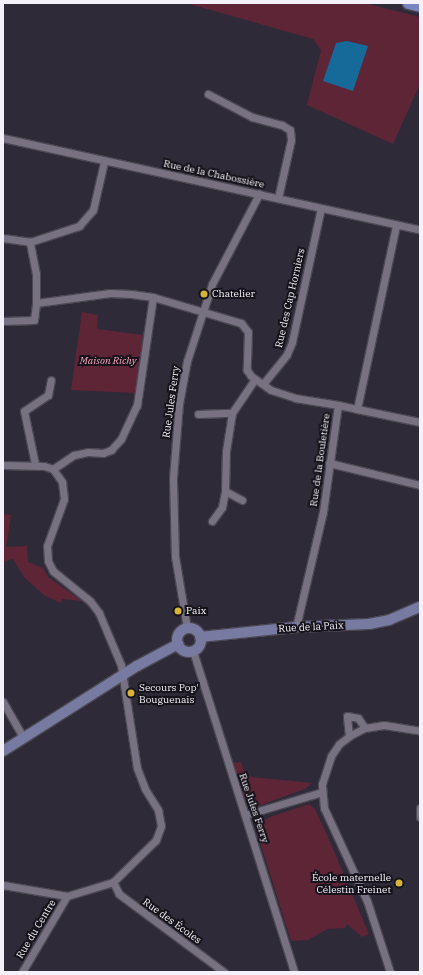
<!DOCTYPE html>
<html>
<head>
<meta charset="utf-8">
<style>
  body { margin:0 }
  #map { position:relative; width:423px; height:975px; overflow:hidden; background:#2f2a37; font-family:"IBM Plex Serif",serif }
  div>[style] { position:absolute }
  [style*='--x'] { left:calc(var(--x)*1px); top:calc(var(--y)*1px); width:calc(var(--w)*1px); rotate:calc(var(--a)*1deg) }
  .green>* { inset:0; background:#5e2537 }
  .water>* { inset:0; background:#166a99 }
  .roads { filter:drop-shadow(1px 0 #4c4854) drop-shadow(-1px 0 #4c4854) drop-shadow(0 1px #4c4854) drop-shadow(0 -1px #4c4854) }
  .street>* { height:7px; margin:-3.5px; padding:0 3.5px; transform-origin:3.5px; border-radius:3.5px; background:#777181 }
  .secondary>* { height:10px; margin:-5px; padding:0 5px; transform-origin:5px; border-radius:5px; background:#787ba1 }
  .secondary>.ring { margin:-5px; padding:0; box-sizing:content-box; background:none; border:10px solid #787ba1; border-radius:50% }
  .primary>* { height:11px; margin:-5.5px; padding:0 5.5px; transform-origin:5.5px; border-radius:5.5px; background:#7985c1 }
  .dots>* { width:11px; height:11px; translate:-50% -50%; box-sizing:border-box; border:2px solid #16141a; border-radius:50% }
  span { translate:-50% -50%; white-space:nowrap; text-align:center; line-height:1.15; -webkit-text-stroke:4px #16141a; paint-order:stroke }
  .street-label { font-size:10px; color:#f4f1fa }
  .poi-label { font-size:10px; color:#f4f1fa }
  .left { translate:0 -50%; text-align:left }
  .right { translate:-100% -50%; text-align:right }
  .park-label { font-size:10px; color:#fca3bb; font-style:italic }
  .frame { position:absolute; inset:0; border:4px solid #f4f1fa; pointer-events:none }
</style>
</head>
<body>
<div id="map">
  <div class="green">
    <div style="clip-path:polygon(186px 3px,364px 3px,420px 17px,420px 84px,393px 144px,307px 105px,321px 50px,313px 39px)"></div>
    <div style="clip-path:polygon(82px 312px,98px 315px,97px 329px,143px 335px,136px 393px,71px 390px)"></div>
    <div style="clip-path:polygon(3px 514px,11px 515px,6px 547px,27px 546px,28px 562px,43px 568px,48px 577px,82px 601px,62px 599px,61px 603px,45px 596px,24px 577px,13px 559px,3px 562px)"></div>
    <div style="clip-path:polygon(241px 762px,245px 773px,252px 777px,312px 783px,305px 789px,258px 806px,244px 797px,233px 763px)"></div>
    <div style="clip-path:polygon(309px 804px,315px 809px,331px 844px,369px 934px,362px 937px,347px 924px,345px 928px,327px 929px,308px 940px,291px 941px,256px 829px,258px 824px,270px 817px)"></div>
  </div>
  <div class="water">
    <div style="clip-path:polygon(347px 41px,368px 46px,353px 91px,323px 81px,336px 43px)"></div>
  </div>
  <div class="roads">
    <div class="street">
      <div style="--x:208;--y:94;--w:50;--a:27.6"></div>
      <div style="--x:252;--y:117;--w:31;--a:15"></div>
      <div style="--x:282;--y:125;--w:9;--a:32"></div>
      <div style="--x:290;--y:130;--w:10;--a:84"></div>
      <div style="--x:291;--y:140;--w:59;--a:102.6"></div>
      <div style="--x:3;--y:138;--w:427;--a:12.4"></div>
      <div style="--x:3;--y:238;--w:27;--a:8"></div>
      <div style="--x:30;--y:242;--w:52;--a:-18.1"></div>
      <div style="--x:79;--y:226;--w:21;--a:-49"></div>
      <div style="--x:93;--y:210;--w:49;--a:-77.1"></div>
      <div style="--x:36;--y:303;--w:75;--a:-7.7"></div>
      <div style="--x:110;--y:293;--w:21;--a:3"></div>
      <div style="--x:131;--y:294;--w:22;--a:8"></div>
      <div style="--x:153;--y:297;--w:92;--a:16.5"></div>
      <div style="--x:241;--y:323;--w:11;--a:52"></div>
      <div style="--x:248;--y:332;--w:38;--a:92"></div>
      <div style="--x:247;--y:370;--w:7;--a:56"></div>
      <div style="--x:251;--y:376;--w:24;--a:35"></div>
      <div style="--x:271;--y:390;--w:25;--a:18"></div>
      <div style="--x:295;--y:398;--w:44;--a:9.2"></div>
      <div style="--x:3;--y:321;--w:31;--a:-2"></div>
      <div style="--x:34;--y:320;--w:17;--a:-83"></div>
      <div style="--x:36;--y:303;--w:29;--a:-90"></div>
      <div style="--x:36;--y:274;--w:33;--a:-101"></div>
      <div style="--x:263;--y:384;--w:38;--a:-51"></div>
      <div style="--x:287;--y:354;--w:13;--a:-67"></div>
      <div style="--x:292;--y:342;--w:137;--a:-77.8"></div>
      <div style="--x:357;--y:409;--w:64;--a:11.7"></div>
      <div style="--x:198;--y:414;--w:34;--a:-2"></div>
      <div style="--x:329;--y:463;--w:94;--a:13.6"></div>
      <div style="--x:35;--y:464;--w:54;--a:-101.7"></div>
      <div style="--x:24;--y:411;--w:29;--a:-34"></div>
      <div style="--x:48;--y:395;--w:15;--a:-79"></div>
      <div style="--x:3;--y:465;--w:41;--a:1.4"></div>
      <div style="--x:44;--y:466;--w:9;--a:18"></div>
      <div style="--x:53;--y:469;--w:16;--a:55"></div>
      <div style="--x:62;--y:482;--w:17;--a:83"></div>
      <div style="--x:64;--y:499;--w:50;--a:109.9"></div>
      <div style="--x:47;--y:546;--w:15;--a:86"></div>
      <div style="--x:48;--y:561;--w:11;--a:63"></div>
      <div style="--x:53;--y:571;--w:48;--a:39"></div>
      <div style="--x:90;--y:601;--w:15;--a:53"></div>
      <div style="--x:99;--y:613;--w:56;--a:67.1"></div>
      <div style="--x:121;--y:665;--w:104;--a:81.2"></div>
      <div style="--x:137;--y:768;--w:22;--a:69"></div>
      <div style="--x:145;--y:789;--w:25;--a:58"></div>
      <div style="--x:158;--y:810;--w:16;--a:79"></div>
      <div style="--x:161;--y:826;--w:15;--a:110"></div>
      <div style="--x:156;--y:840;--w:60;--a:135.7"></div>
      <div style="--x:53;--y:469;--w:25;--a:-34"></div>
      <div style="--x:74;--y:455;--w:14;--a:-12"></div>
      <div style="--x:88;--y:452;--w:15;--a:4"></div>
      <div style="--x:103;--y:453;--w:9;--a:-21"></div>
      <div style="--x:111;--y:450;--w:15;--a:-48"></div>
      <div style="--x:121;--y:439;--w:38;--a:-65"></div>
      <div style="--x:137;--y:405;--w:109;--a:-81.6"></div>
      <div style="--x:242;--y:500;--w:19;--a:-152"></div>
      <div style="--x:225;--y:491;--w:40;--a:-88.6"></div>
      <div style="--x:226;--y:451;--w:38;--a:-81"></div>
      <div style="--x:232;--y:413;--w:41;--a:-55.9"></div>
      <div style="--x:212;--y:521;--w:17;--a:-54"></div>
      <div style="--x:222;--y:507;--w:16;--a:-79"></div>
      <div style="--x:296;--y:627;--w:118;--a:-76.8"></div>
      <div style="--x:323;--y:512;--w:108;--a:-82"></div>
      <div style="--x:338;--y:405;--w:19;--a:12"></div>
      <div style="--x:357;--y:409;--w:188;--a:-78"></div>
      <div style="--x:187;--y:628;--w:73;--a:-99.5"></div>
      <div style="--x:175;--y:556;--w:78;--a:-91.5"></div>
      <div style="--x:173;--y:478;--w:74;--a:-85.4"></div>
      <div style="--x:179;--y:404;--w:44;--a:-79.5"></div>
      <div style="--x:187;--y:361;--w:81;--a:-72"></div>
      <div style="--x:212;--y:284;--w:102;--a:-62.4"></div>
      <div style="--x:193;--y:651;--w:337;--a:72.5"></div>
      <div style="--x:3;--y:702;--w:40;--a:60.3"></div>
      <div style="--x:349;--y:736;--w:20;--a:-96"></div>
      <div style="--x:347;--y:716;--w:11;--a:10"></div>
      <div style="--x:358;--y:718;--w:12;--a:55"></div>
      <div style="--x:420;--y:808;--w:9;--a:90"></div>
      <div style="--x:245;--y:815;--w:80;--a:-16.6"></div>
      <div style="--x:113;--y:882;--w:13;--a:63"></div>
      <div style="--x:119;--y:894;--w:131;--a:36.6"></div>
      <div style="--x:3;--y:885;--w:65;--a:9.8"></div>
      <div style="--x:67;--y:896;--w:48;--a:-16.9"></div>
      <div style="--x:22;--y:972;--w:88;--a:-59.4"></div>
      <div style="--x:390;--y:972;--w:75;--a:-107.9"></div>
      <div style="--x:367;--y:901;--w:102;--a:-114.8"></div>
      <div style="--x:324;--y:808;--w:24;--a:-95"></div>
      <div style="--x:322;--y:784;--w:29;--a:-72"></div>
      <div style="--x:331;--y:756;--w:14;--a:-56"></div>
      <div style="--x:339;--y:744;--w:15;--a:-37"></div>
      <div style="--x:351;--y:735;--w:16;--a:-27"></div>
      <div style="--x:365;--y:728;--w:19;--a:-9"></div>
      <div style="--x:384;--y:725;--w:36;--a:9"></div>
    </div>
    <div class="secondary">
      <div class="ring" style="left:177px;top:628px;width:14px;height:14px"></div>
      <div style="--x:200;--y:637;--w:97;--a:-5.9"></div>
      <div style="--x:296;--y:627;--w:73;--a:-2.4"></div>
      <div style="--x:369;--y:624;--w:20;--a:-11"></div>
      <div style="--x:389;--y:620;--w:34;--a:-23"></div>
      <div style="--x:3;--y:751;--w:159;--a:-32.4"></div>
      <div style="--x:137;--y:666;--w:47;--a:-28.2"></div>
    </div>
    <div class="primary">
      <div style="--x:408;--y:3;--w:12;--a:14"></div>
    </div>
  </div>
  <div class="dots">
    <div style="left:204px;top:294px;background:#d6b534"></div>
    <div style="left:178px;top:611px;background:#d6b534"></div>
    <div style="left:131px;top:693px;background:#d6b534"></div>
    <div style="left:399px;top:883px;background:#d6b534"></div>
  </div>
  <div class="street-label">
    <span style="left:214px;top:174px;rotate:12deg">Rue de la Chabossière</span>
    <span style="left:290px;top:298px;rotate:-77deg">Rue des Cap Horniers</span>
    <span style="left:171px;top:402px;rotate:-82deg">Rue Jules Ferry</span>
    <span style="left:320px;top:460px;rotate:-82deg">Rue de la Bouletière</span>
    <span style="left:311px;top:627px;rotate:-3deg">Rue de la Paix</span>
    <span style="left:254px;top:808px;rotate:71deg">Rue Jules Ferry</span>
    <span style="left:172px;top:921px;rotate:36deg">Rue des Écoles</span>
    <span style="left:36px;top:929px;rotate:-59deg">Rue du Centre</span>
  </div>
  <div class="poi-label">
    <span class="left" style="left:212px;top:294px">Chatelier</span>
    <span class="left" style="left:186px;top:611px">Paix</span>
    <span class="left" style="left:139px;top:693px">Secours Pop'<br>Bouguenais</span>
    <span class="right" style="left:391px;top:883px">École maternelle<br>Célestin Freinet</span>
  </div>
  <div class="park-label">
    <span style="left:108px;top:361px">Maison Richy</span>
  </div>
  <div class="frame"></div>
</div>
</body>
</html>
